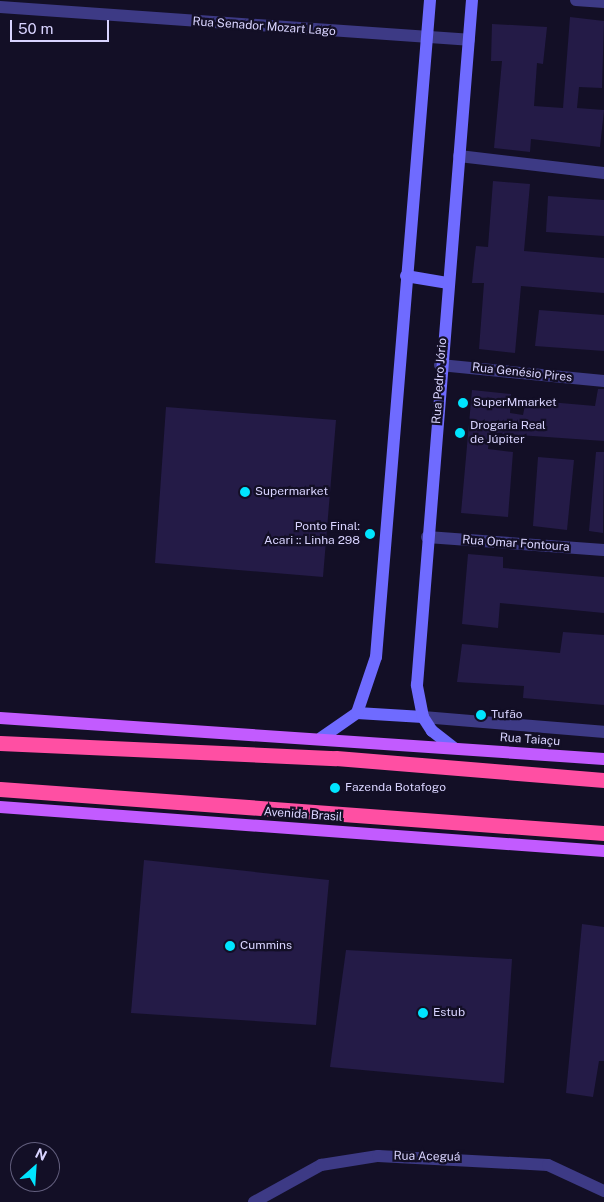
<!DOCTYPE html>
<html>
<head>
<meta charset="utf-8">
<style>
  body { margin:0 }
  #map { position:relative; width:604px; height:1202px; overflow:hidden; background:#130f26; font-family:"Public Sans",sans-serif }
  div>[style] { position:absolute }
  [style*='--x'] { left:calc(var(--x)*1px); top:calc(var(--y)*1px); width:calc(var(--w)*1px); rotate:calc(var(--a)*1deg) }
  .building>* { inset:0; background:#241b47 }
  .street>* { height:12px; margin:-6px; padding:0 6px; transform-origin:6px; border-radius:6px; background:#3d3a85 }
  .secondary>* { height:12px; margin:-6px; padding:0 6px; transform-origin:6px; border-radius:6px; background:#6f6bff }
  .primary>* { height:12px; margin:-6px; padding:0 6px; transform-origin:6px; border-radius:6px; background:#c25bff }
  .highway>* { height:15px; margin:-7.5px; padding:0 7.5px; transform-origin:7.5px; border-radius:7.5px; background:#ff4fa3 }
  .dots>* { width:14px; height:14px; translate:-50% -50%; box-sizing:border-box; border:2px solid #130f26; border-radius:50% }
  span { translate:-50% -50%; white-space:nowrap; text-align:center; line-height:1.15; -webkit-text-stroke:4.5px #130f26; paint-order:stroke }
  .street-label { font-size:12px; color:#d9d4ff }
  .poi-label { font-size:12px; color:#d9d4ff }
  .left { translate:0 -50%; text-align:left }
  .right { translate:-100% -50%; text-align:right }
  .north { position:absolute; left:10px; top:1142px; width:50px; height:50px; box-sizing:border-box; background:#130f26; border:1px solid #625e7d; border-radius:50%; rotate:26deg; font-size:14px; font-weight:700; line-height:20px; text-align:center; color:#d9d4ff }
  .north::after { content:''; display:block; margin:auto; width:18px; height:22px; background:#00e5ff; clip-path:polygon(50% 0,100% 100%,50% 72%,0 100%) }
  .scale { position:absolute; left:10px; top:20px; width:99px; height:22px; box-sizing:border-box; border:2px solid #d9d4ff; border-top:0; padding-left:6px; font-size:15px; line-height:18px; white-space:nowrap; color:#d9d4ff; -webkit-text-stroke:4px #130f26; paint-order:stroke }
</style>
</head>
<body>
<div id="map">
  <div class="building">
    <div style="clip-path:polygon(570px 17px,604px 21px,602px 88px,579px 87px,577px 108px,604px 110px,600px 147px,531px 139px,530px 152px,494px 148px,502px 61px,491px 61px,492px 24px,547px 27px,543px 64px,537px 63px,534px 106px,563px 108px)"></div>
    <div style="clip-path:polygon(493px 181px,530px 184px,524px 251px,604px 258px,604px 293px,521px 286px,515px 353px,479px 349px,484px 283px,472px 283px,474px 263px,476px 246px,488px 247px)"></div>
    <div style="clip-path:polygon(548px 196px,604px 200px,604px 236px,546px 232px)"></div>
    <div style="clip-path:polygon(539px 310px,604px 315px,604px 351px,535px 346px)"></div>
    <div style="clip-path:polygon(598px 389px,604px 389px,604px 441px,490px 433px,488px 449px,513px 452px,508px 517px,461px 513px,472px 390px,511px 394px,510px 413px,523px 415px,526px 400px,595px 406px)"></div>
    <div style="clip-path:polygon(166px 407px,336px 420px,323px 577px,155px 563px)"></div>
    <div style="clip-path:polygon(596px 452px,604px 452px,603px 533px,589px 531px)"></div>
    <div style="clip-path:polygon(538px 457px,574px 460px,567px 530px,533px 526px)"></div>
    <div style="clip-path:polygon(468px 554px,503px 557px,503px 568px,604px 577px,604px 613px,500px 603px,498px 628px,462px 624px)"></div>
    <div style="clip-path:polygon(563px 632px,604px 635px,604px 705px,523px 698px,524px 686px,457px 682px,462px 644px,560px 653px)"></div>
    <div style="clip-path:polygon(144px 860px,329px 880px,316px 1025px,131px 1013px)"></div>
    <div style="clip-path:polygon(582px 924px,604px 927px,604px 1061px,599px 1061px,593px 1097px,566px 1093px)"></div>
    <div style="clip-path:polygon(346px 950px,512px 959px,504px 1083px,330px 1067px)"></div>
  </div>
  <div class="street">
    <div style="--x:576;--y:0;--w:28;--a:4"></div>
    <div style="--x:0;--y:7;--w:470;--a:4"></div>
    <div style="--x:459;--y:156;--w:146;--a:6.7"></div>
    <div style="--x:440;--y:365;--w:165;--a:5.6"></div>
    <div style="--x:427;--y:537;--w:177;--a:4.2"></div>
    <div style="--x:423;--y:717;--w:182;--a:4.7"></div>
    <div style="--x:254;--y:1202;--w:77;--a:-28.9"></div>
    <div style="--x:321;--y:1165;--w:58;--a:-9"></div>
    <div style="--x:378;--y:1156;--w:170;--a:3"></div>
    <div style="--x:548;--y:1165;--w:62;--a:24.9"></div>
  </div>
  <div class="secondary">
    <div style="--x:406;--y:276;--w:43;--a:9.5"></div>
    <div style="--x:357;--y:713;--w:66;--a:3.5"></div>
    <div style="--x:321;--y:738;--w:44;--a:-34.8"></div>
    <div style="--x:357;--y:713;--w:59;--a:-71.3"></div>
    <div style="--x:376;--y:657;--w:659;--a:-85.3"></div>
    <div style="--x:454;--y:748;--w:28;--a:-142"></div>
    <div style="--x:432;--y:731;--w:17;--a:-123"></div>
    <div style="--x:423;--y:717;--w:33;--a:-101"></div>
    <div style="--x:417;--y:685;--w:687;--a:-85.41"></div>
  </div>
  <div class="primary">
    <div style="--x:0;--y:718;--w:605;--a:3.88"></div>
    <div style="--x:0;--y:807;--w:606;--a:4.17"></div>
  </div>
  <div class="highway">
    <div style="--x:0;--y:743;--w:336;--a:2.6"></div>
    <div style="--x:336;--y:758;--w:269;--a:4.7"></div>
    <div style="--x:0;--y:789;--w:606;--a:4.17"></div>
  </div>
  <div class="dots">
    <div style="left:463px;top:403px;background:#00e5ff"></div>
    <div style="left:460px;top:433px;background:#00e5ff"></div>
    <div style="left:245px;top:492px;background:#00e5ff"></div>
    <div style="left:370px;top:534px;background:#00e5ff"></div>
    <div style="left:481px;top:715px;background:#00e5ff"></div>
    <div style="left:335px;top:788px;background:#00e5ff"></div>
    <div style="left:230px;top:946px;background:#00e5ff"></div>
    <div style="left:423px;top:1013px;background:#00e5ff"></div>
  </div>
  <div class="street-label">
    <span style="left:264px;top:27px;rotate:4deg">Rua Senador Mozart Lago</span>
    <span style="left:522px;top:373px;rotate:6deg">Rua Genésio Pires</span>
    <span style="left:440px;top:381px;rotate:-86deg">Rua Pedro Jório</span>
    <span style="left:516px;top:544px;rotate:4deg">Rua Omar Fontoura</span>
    <span style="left:530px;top:740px;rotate:4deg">Rua Taiaçu</span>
    <span style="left:303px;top:815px;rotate:4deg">Avenida Brasil</span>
    <span style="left:427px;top:1157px;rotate:1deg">Rua Aceguá</span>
  </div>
  <div class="poi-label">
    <span class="left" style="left:473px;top:403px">SuperMmarket</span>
    <span class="left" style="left:470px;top:433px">Drogaria Real<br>de Júpiter</span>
    <span class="left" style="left:255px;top:492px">Supermarket</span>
    <span class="right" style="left:360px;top:534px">Ponto Final:<br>Acari :: Linha 298</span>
    <span class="left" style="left:491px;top:715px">Tufão</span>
    <span class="left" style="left:345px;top:788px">Fazenda Botafogo</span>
    <span class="left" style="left:240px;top:946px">Cummins</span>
    <span class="left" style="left:433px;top:1013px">Estub</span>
  </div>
  <div class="north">N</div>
  <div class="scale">50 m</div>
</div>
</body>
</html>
